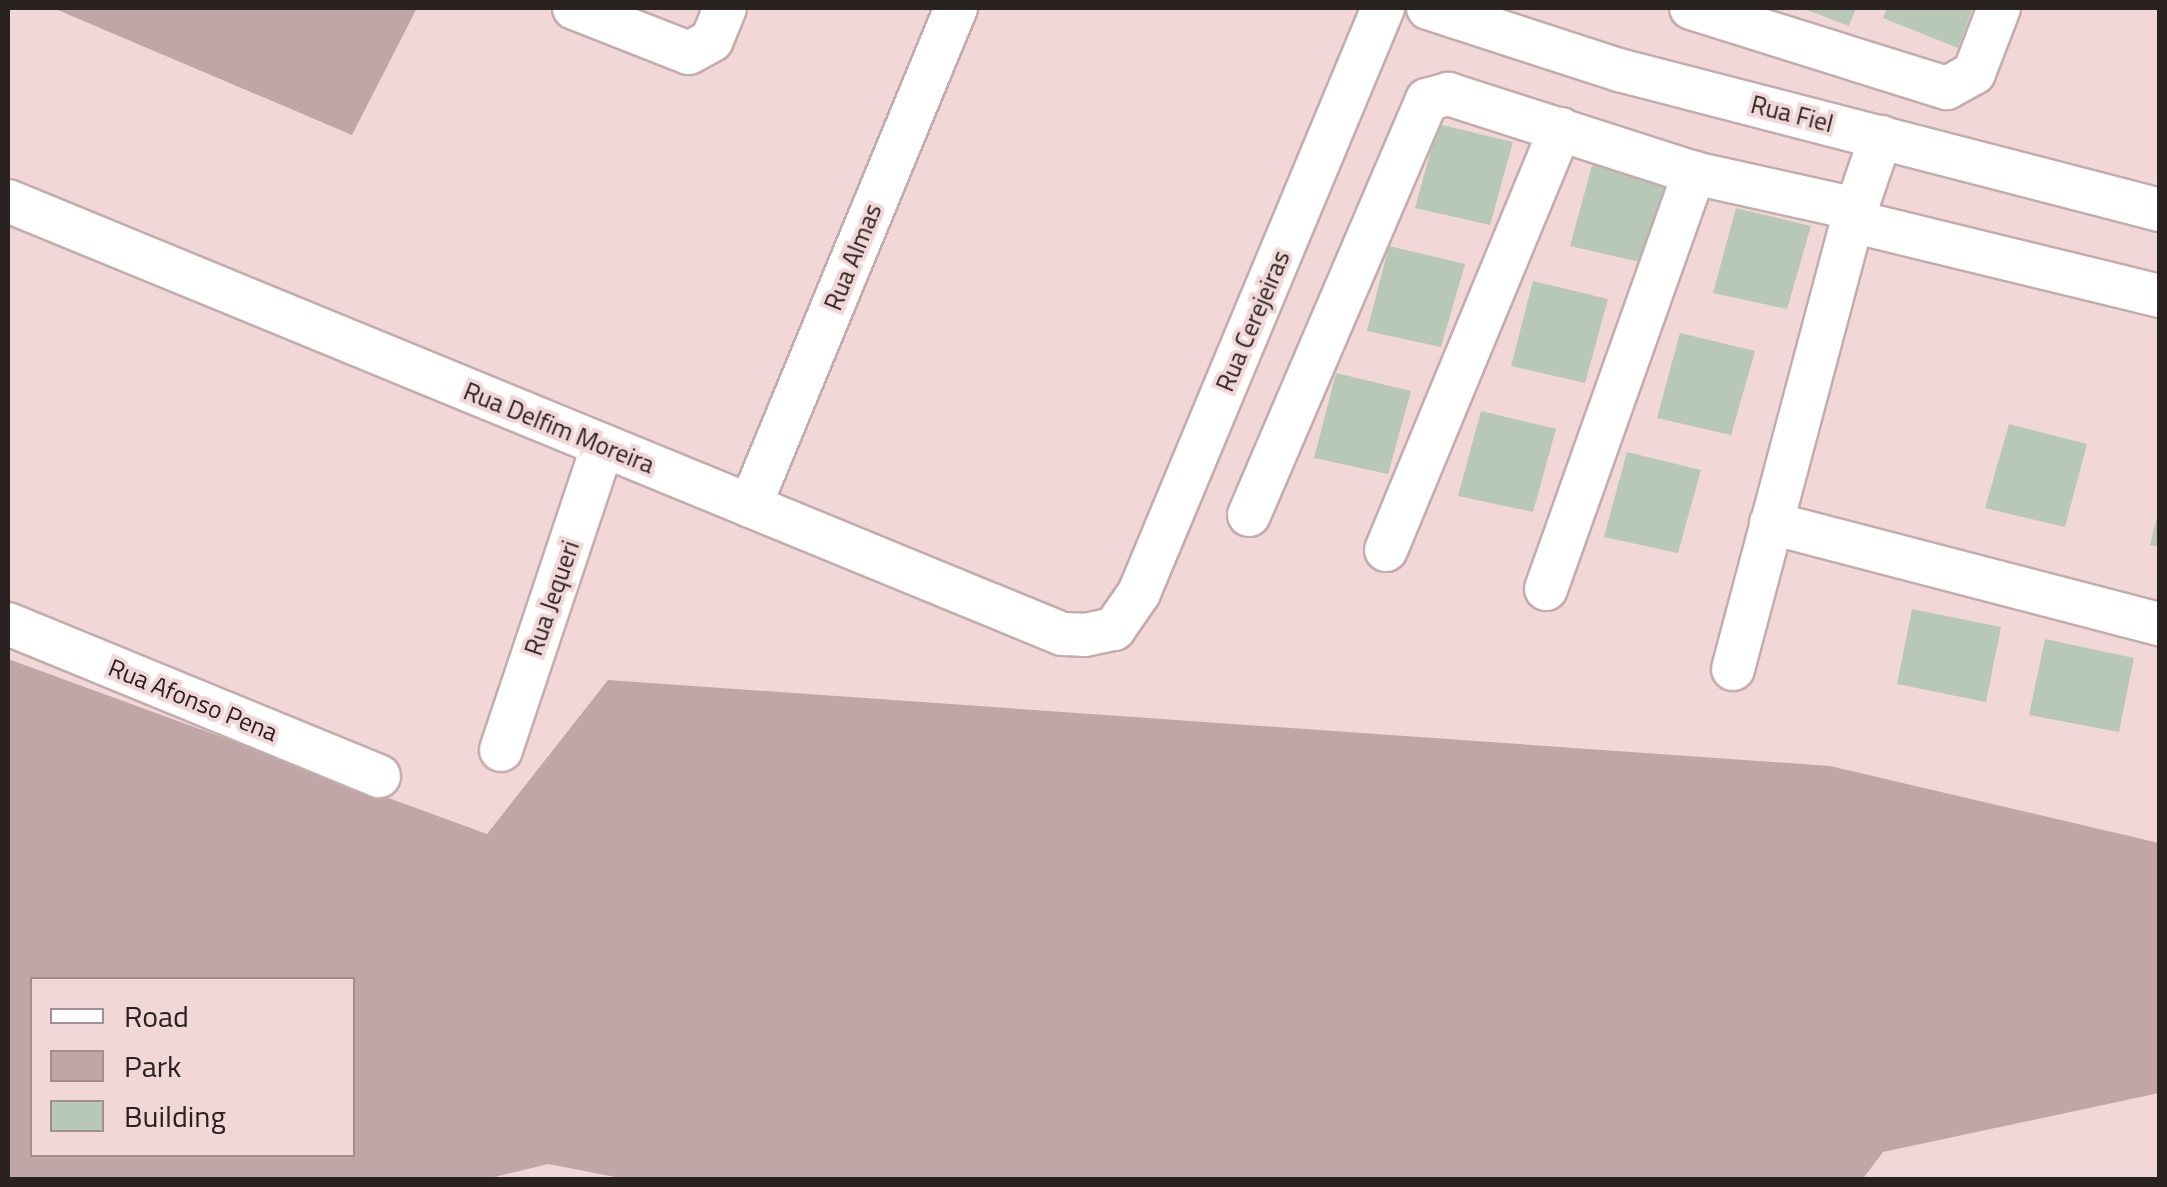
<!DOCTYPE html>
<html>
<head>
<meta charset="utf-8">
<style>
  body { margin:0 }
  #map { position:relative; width:2167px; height:1187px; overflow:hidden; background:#f1d7d8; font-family:"Titillium Web",sans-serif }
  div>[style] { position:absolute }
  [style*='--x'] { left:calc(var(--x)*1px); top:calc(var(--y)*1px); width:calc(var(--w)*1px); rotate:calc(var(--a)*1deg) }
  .green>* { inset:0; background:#c0a6a7 }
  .building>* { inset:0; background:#b8c8b7 }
  .roads { filter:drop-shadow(2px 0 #c5acac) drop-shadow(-2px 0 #c5acac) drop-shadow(0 2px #c5acac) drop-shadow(0 -2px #c5acac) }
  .street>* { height:42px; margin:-21px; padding:0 21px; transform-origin:21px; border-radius:21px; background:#fff }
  span { translate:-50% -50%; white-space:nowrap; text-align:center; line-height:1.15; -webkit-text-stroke:8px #f1d7d8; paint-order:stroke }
  .street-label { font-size:25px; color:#2a2121 }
  .frame { position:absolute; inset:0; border:10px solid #2a2121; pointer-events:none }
  .legend { position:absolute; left:30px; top:977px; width:325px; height:180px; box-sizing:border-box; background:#f1d7d8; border:2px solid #a18e8f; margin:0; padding:12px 18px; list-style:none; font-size:30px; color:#2a2121 }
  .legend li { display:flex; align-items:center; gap:20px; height:50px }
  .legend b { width:50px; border:2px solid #a18e8f }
</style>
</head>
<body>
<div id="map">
  <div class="green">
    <div style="clip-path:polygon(53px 8px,417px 8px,352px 135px)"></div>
    <div style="clip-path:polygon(evenodd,8px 659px,487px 834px,608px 680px,1830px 766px,2159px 843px,2159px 1093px,1883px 1152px,1862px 1180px,631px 1180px,548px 1164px,483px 1180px,8px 1179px,8px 659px,32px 980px,352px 980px,352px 1154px,32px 1154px,32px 980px)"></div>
  </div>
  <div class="building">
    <div style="clip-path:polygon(1802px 8px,1856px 8px,1849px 26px)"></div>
    <div style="clip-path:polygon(1887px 8px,1973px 8px,1958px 48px,1883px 18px)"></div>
    <div style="clip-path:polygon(1438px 124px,1513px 142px,1490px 225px,1415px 208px)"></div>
    <div style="clip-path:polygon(1593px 162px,1667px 180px,1644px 263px,1570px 246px)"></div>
    <div style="clip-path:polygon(1736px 208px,1811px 226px,1787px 309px,1713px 293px)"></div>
    <div style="clip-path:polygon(1389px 246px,1465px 264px,1441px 347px,1367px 331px)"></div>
    <div style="clip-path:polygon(1533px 281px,1608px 299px,1585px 383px,1511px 366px)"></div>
    <div style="clip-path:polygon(1680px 333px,1755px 351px,1731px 435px,1657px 418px)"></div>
    <div style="clip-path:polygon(1336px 373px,1411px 391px,1388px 474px,1314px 458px)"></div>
    <div style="clip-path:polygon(1481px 411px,1556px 429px,1533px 512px,1458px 496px)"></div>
    <div style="clip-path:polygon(2009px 424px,2087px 444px,2065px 527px,1985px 508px)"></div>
    <div style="clip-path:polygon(1627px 452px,1701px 470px,1678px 553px,1604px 537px)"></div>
    <div style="clip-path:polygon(2158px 513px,2160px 513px,2160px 547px,2150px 545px)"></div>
    <div style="clip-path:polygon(1912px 609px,2001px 627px,1986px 702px,1897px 684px)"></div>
    <div style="clip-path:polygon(2045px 639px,2134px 658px,2119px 732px,2029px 715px)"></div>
  </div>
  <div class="roads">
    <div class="street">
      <div style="--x:574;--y:8;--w:123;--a:21.4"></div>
      <div style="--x:689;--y:53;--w:26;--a:-29"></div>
      <div style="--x:712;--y:40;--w:35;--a:-68"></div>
      <div style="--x:1428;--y:8;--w:201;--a:18"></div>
      <div style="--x:1619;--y:70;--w:559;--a:14.51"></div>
      <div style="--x:1691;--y:8;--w:268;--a:17.4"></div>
      <div style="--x:1947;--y:88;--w:31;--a:-29"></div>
      <div style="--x:1974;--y:73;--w:70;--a:-69"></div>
      <div style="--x:8;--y:201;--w:1139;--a:22.33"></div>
      <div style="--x:1062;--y:634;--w:23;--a:2"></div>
      <div style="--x:1085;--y:635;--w:30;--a:-12"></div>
      <div style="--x:1114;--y:629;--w:44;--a:-55.2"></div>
      <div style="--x:1139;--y:593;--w:634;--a:-67.36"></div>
      <div style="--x:1852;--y:221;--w:317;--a:13.7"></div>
      <div style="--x:750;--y:506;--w:539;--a:-67.53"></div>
      <div style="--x:1249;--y:515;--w:452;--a:-66.8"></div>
      <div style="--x:1427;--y:100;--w:22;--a:-16"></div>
      <div style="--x:1448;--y:94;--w:258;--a:17.8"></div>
      <div style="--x:1694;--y:173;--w:167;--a:12.5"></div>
      <div style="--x:1771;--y:523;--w:402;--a:14.6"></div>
      <div style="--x:1386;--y:550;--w:456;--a:-67.5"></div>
      <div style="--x:1546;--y:589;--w:442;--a:-70.4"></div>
      <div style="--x:8;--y:624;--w:401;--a:22.3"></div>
      <div style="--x:1733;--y:669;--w:464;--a:-75.1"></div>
      <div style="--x:1852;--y:221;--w:89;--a:-71"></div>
      <div style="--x:501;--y:750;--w:321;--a:-71.5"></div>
    </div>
  </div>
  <div class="street-label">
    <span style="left:1792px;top:114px;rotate:14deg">Rua Fiel</span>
    <span style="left:853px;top:257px;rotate:-68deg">Rua Almas</span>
    <span style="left:1253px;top:321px;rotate:-67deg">Rua Cerejeiras</span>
    <span style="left:559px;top:428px;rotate:22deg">Rua Delfim Moreira</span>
    <span style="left:552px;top:598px;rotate:-71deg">Rua Jequeri</span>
    <span style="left:193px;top:700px;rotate:22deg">Rua Afonso Pena</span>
  </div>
  <div class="frame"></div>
  <ul class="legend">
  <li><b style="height:12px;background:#fff"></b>Road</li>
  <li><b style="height:28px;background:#c0a6a7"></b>Park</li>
  <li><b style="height:28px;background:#b8c8b7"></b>Building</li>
  </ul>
</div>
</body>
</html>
